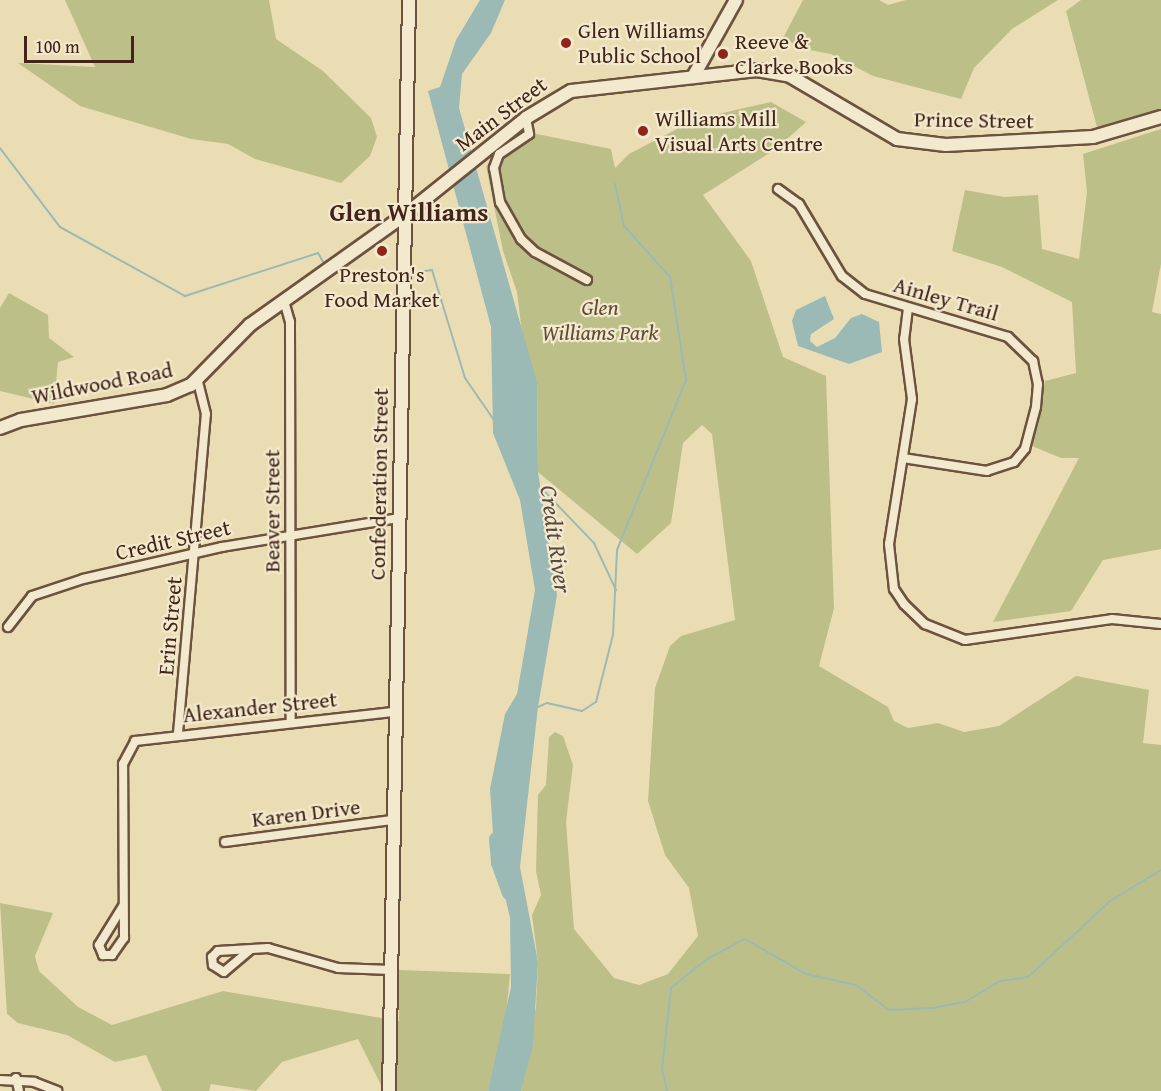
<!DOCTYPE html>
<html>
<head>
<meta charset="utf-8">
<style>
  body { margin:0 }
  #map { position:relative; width:1161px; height:1091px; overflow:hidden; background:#ebddb3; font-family:"Gentium Book Plus",serif }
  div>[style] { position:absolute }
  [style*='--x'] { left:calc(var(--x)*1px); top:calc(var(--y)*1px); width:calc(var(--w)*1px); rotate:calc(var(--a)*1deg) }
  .green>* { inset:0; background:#bdbf88 }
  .water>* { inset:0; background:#9bbab5 }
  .stream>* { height:2px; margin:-1px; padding:0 1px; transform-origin:1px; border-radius:1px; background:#9bbab5 }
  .river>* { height:14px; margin:-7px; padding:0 7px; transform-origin:7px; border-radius:7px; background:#9bbab5 }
  .roads { filter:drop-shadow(2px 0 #6c523f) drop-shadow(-2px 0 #6c523f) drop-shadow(0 2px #6c523f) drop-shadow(0 -2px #6c523f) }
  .street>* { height:8px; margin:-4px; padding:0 4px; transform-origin:4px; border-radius:4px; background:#f2e9ce }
  .secondary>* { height:12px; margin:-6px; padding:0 6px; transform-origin:6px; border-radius:6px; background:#f2e9ce }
  .dots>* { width:16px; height:16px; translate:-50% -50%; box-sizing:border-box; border:3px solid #f2e9ce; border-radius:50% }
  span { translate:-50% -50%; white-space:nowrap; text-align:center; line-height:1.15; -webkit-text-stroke:4.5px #f2e9ce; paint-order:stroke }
  .poi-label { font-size:22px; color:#422418 }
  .left { translate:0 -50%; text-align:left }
  .street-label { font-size:22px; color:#422418 }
  .park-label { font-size:22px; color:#614b34; font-style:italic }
  .water-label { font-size:24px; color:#584a3f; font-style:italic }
  .quarter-label { font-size:26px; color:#422418; font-weight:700 }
  .scale { position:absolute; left:24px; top:36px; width:110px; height:27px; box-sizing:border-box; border:3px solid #422418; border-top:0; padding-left:8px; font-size:18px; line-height:21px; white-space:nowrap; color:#422418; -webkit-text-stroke:4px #f2e9ce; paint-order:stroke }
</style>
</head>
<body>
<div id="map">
  <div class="green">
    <div style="clip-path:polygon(65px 0,269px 0,276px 39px,323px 71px,371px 118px,377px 137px,370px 156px,341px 183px,255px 159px,228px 144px,191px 139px,80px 106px,18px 63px,95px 67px)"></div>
    <div style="clip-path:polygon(803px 0,879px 0,888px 5px,906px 0,1058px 0,1012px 29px,974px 68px,961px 99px,873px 76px,831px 54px,804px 49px,783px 38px)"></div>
    <div style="clip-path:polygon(1081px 0,1161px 0,1161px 110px,1098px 131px,1066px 11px)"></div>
    <div style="clip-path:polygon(771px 102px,806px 122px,776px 149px,703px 195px,751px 261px,783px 357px,826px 376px,834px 608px,819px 666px,888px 707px,894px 721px,908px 728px,938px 723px,964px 732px,999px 726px,1076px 676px,1149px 690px,1143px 743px,1161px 745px,1161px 1091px,521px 1091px,536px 1007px,538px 962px,532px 915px,541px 895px,536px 871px,538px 795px,546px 785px,549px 737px,555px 732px,563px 736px,573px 765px,566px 822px,574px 929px,614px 978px,639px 985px,668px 974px,698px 936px,689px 888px,665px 855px,648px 801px,655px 688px,670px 646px,681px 636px,735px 620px,712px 434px,702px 425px,683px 443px,671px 523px,637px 554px,538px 472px,537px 382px,524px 349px,517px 292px,503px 251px,486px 166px,522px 131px,611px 149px,615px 168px,629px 154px,696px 119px)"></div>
    <div style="clip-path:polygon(1161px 129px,1161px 264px,1152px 312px,1161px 314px,1161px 549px,1103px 560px,1071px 611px,993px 622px,1079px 458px,1061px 458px,1032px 446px,1045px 381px,1076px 373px,1072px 302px,1002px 267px,952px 251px,965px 190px,1004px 197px,1038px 195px,1042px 249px,1079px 259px,1087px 192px,1083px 154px)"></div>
    <div style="clip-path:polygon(9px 293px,48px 315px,49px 338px,74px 357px,58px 362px,54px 404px,0 391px,0 308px)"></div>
    <div style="clip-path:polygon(0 903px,53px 913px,35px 956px,39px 971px,78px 1007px,112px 1025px,223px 991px,399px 1021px,399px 970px,510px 974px,505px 1027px,488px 1091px,384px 1091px,358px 1039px,282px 1062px,256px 1091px,211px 1084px,209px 1091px,162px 1091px,146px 1055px,115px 1062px,67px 1035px,18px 1023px,7px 1014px)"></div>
  </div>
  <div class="water">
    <div style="clip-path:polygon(480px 0,505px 0,491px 33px,462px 74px,459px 108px,537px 382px,538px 472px,557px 595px,538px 707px,520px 867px,538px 962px,533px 1045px,521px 1091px,488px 1091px,511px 987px,510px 918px,494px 848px,490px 789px,505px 714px,517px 694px,535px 590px,520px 500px,493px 433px,491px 327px,428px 91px,440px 87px,456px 40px)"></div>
    <div style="clip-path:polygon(825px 296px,834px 319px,811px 334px,810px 341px,817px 347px,835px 338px,851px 318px,862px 314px,879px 322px,882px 352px,849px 364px,798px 346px,792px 321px,796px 310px)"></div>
  </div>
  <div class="stream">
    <div style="--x:0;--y:148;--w:99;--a:52.8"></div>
    <div style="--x:60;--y:227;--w:143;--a:28.9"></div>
    <div style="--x:185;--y:296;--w:140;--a:-17.9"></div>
    <div style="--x:318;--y:253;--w:14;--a:60"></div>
    <div style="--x:419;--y:272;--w:13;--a:-9"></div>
    <div style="--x:432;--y:270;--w:113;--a:73"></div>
    <div style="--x:465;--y:378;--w:51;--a:55.4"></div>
    <div style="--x:543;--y:490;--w:74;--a:46.1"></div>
    <div style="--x:594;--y:543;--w:52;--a:64.9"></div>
    <div style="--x:538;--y:707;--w:10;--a:-24"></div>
    <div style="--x:547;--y:703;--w:36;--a:13"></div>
    <div style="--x:582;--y:711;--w:17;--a:-33"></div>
    <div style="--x:596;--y:702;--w:69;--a:-75.8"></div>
    <div style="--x:613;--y:635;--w:85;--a:-87.3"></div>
    <div style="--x:617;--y:550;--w:183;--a:-67.9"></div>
    <div style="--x:686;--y:380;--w:104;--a:-98.8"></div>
    <div style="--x:670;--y:277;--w:69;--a:-132"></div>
    <div style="--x:624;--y:226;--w:43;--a:-102.1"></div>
    <div style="--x:667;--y:1091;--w:22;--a:-103"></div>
    <div style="--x:662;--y:1070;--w:82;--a:-83.7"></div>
    <div style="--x:671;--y:988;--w:46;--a:-38.9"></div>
    <div style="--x:707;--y:959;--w:43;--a:-27.8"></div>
    <div style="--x:745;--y:939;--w:70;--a:29.8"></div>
    <div style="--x:806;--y:974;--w:51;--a:12.4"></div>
    <div style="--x:856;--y:985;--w:41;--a:37.1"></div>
    <div style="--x:889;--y:1010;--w:44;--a:-2.6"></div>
    <div style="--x:933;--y:1008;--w:33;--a:-11"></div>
    <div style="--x:965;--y:1002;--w:41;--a:-31"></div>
    <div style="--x:1000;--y:981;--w:28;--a:-8"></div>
    <div style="--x:1028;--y:977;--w:112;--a:-42.8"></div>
    <div style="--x:1110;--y:901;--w:60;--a:-31.3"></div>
  </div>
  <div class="river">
    <div style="--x:496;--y:839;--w:24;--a:85"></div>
    <div style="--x:498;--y:863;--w:32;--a:70"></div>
  </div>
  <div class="roads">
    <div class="street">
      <div style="--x:526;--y:118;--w:16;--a:79"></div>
      <div style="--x:529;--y:134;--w:36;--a:146"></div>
      <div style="--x:499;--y:154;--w:15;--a:110"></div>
      <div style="--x:494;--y:168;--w:35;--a:80"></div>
      <div style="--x:500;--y:202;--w:43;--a:60.4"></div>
      <div style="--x:521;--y:239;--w:19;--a:43"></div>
      <div style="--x:535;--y:252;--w:59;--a:28.3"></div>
      <div style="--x:778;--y:189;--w:26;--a:36"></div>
      <div style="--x:799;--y:204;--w:84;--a:59.2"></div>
      <div style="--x:842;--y:276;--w:29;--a:38"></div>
      <div style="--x:865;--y:294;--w:149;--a:16.7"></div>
      <div style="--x:1008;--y:337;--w:35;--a:44"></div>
      <div style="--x:1033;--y:361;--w:24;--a:78"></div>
      <div style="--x:1038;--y:384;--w:23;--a:95"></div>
      <div style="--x:1036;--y:407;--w:43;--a:104.7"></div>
      <div style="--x:1025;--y:449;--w:17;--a:130"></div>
      <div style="--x:1014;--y:462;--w:28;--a:162"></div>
      <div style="--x:987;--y:471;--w:85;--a:-171.2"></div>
      <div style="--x:284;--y:301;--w:22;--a:74"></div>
      <div style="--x:290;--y:322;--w:400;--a:89.9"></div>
      <div style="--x:908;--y:308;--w:31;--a:97"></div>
      <div style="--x:904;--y:339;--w:61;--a:82.4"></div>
      <div style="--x:912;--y:399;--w:147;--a:99"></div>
      <div style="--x:889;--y:544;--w:45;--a:83.7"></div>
      <div style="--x:894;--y:589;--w:18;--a:56"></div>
      <div style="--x:904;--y:604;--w:29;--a:44"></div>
      <div style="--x:925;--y:624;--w:43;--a:21.8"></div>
      <div style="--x:965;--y:640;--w:148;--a:-8.1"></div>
      <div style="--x:1112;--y:619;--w:49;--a:5.8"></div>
      <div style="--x:8;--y:627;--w:39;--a:-52"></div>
      <div style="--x:32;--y:596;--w:54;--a:-18.4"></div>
      <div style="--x:83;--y:579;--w:143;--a:-13"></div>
      <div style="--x:222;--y:547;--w:179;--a:-9.3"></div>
      <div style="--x:178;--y:733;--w:320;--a:-85"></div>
      <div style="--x:206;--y:414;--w:34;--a:-104"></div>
      <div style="--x:225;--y:842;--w:168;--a:-7.5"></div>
      <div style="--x:123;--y:906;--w:46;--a:121.6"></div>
      <div style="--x:99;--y:945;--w:11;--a:68"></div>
      <div style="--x:103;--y:955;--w:9;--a:0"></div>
      <div style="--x:112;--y:955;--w:21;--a:-55"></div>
      <div style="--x:124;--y:938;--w:174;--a:-90.3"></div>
      <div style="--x:123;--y:764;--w:26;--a:-62"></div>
      <div style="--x:135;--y:741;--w:262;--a:-6.4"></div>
      <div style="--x:250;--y:950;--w:34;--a:140"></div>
      <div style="--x:224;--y:972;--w:13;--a:-148"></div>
      <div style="--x:213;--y:965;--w:8;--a:-97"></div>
      <div style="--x:212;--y:957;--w:8;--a:-45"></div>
      <div style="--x:218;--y:951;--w:50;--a:-3.4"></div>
      <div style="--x:268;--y:948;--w:73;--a:15.9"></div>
      <div style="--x:338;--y:968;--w:53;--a:2.2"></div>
      <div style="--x:16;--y:1078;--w:13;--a:77"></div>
      <div style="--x:0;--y:1080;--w:34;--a:3"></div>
      <div style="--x:34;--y:1082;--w:25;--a:21"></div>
    </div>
    <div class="secondary">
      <div style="--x:693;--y:77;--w:88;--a:-60.8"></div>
      <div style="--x:0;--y:428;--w:22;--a:-21"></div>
      <div style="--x:21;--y:420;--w:148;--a:-9.7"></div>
      <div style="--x:167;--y:395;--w:26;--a:-23"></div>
      <div style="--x:191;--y:385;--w:84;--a:-45.5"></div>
      <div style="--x:250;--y:325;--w:190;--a:-35.4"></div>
      <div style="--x:405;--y:215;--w:155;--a:-38.7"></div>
      <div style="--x:526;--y:118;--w:52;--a:-31"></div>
      <div style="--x:571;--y:91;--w:187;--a:-6.4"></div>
      <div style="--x:757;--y:70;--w:34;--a:10"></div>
      <div style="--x:790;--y:76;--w:124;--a:30.5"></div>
      <div style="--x:897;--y:139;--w:49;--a:7"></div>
      <div style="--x:946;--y:145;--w:147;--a:-3.1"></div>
      <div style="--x:1093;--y:137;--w:71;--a:-16.4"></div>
      <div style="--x:389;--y:1091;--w:1091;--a:-88.95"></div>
    </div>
  </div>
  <div class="dots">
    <div style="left:566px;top:43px;background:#8f2418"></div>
    <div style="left:723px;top:54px;background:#8f2418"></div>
    <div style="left:643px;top:131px;background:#8f2418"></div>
    <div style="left:382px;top:251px;background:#8f2418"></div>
  </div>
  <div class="poi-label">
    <span class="left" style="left:578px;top:43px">Glen Williams<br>Public School</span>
    <span class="left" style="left:735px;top:54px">Reeve &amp;<br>Clarke Books</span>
    <span class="left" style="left:655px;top:131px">Williams Mill<br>Visual Arts Centre</span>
    <span style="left:382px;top:287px">Preston's<br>Food Market</span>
  </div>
  <div class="street-label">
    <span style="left:501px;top:114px;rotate:-37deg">Main Street</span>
    <span style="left:974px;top:120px;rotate:1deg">Prince Street</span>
    <span style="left:946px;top:299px;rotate:16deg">Ainley Trail</span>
    <span style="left:102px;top:383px;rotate:-11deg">Wildwood Road</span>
    <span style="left:379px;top:484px;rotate:-89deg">Confederation Street</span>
    <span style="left:272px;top:511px;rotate:-90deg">Beaver Street</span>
    <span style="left:173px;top:540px;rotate:-13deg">Credit Street</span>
    <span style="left:170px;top:626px;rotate:-85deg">Erin Street</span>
    <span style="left:260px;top:707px;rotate:-6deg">Alexander Street</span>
    <span style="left:306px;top:813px;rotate:-7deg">Karen Drive</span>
  </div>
  <div class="park-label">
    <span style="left:600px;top:320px">Glen<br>Williams Park</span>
  </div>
  <div class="water-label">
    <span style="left:556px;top:539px;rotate:82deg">Credit River</span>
  </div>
  <div class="quarter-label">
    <span style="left:409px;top:212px">Glen Williams</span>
  </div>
  <div class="scale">100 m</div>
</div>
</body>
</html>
